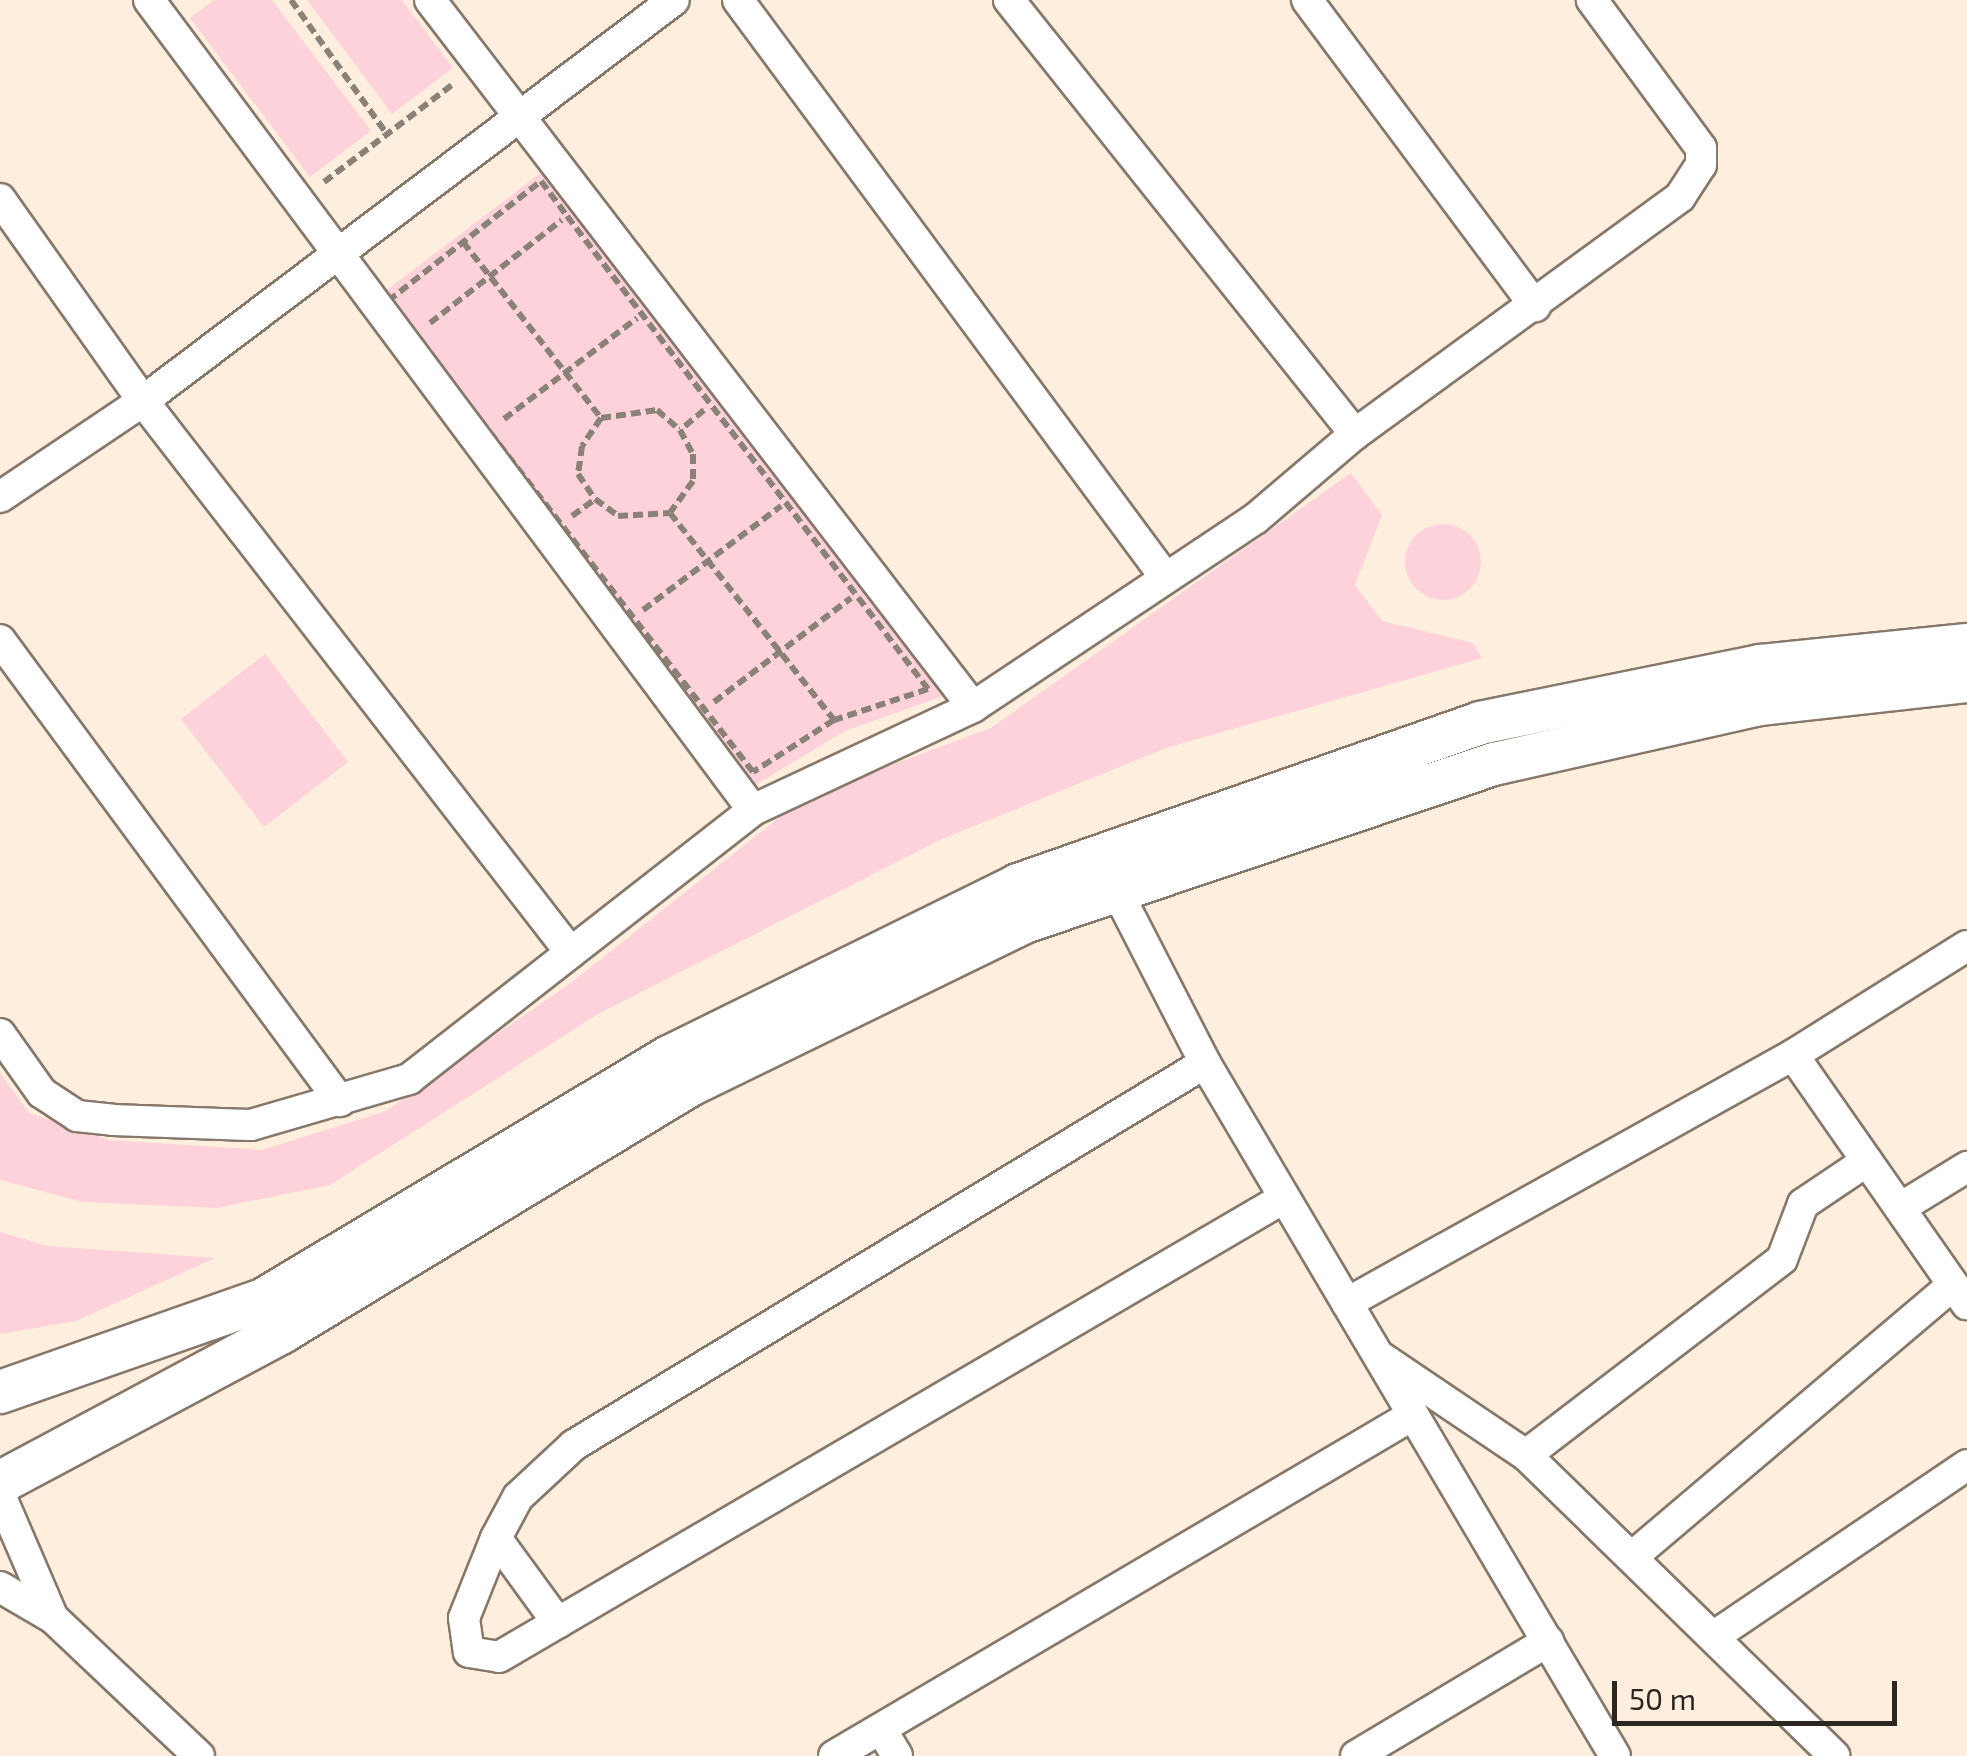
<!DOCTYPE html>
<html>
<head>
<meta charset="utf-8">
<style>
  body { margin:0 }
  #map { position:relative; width:1967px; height:1756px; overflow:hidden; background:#fdeede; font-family:"Exo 2",sans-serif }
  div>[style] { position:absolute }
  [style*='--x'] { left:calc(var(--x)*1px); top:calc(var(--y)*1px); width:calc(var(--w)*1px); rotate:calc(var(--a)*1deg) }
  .green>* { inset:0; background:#fdd2da }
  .round { border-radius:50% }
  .path>* { height:6px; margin-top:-3px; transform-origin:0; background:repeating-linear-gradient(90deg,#8b8277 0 10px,transparent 0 15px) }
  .roads { filter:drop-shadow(2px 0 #86786b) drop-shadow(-2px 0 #86786b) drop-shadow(0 2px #86786b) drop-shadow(0 -2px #86786b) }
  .street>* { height:30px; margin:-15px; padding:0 15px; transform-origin:15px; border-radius:15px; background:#fff }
  .secondary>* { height:42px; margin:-21px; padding:0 21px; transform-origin:21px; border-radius:21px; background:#fff }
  span { translate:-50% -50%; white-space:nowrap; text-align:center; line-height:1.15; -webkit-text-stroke:10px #fdeede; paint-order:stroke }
  .scale { position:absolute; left:1612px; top:1681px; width:285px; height:45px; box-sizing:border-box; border:5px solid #2b2620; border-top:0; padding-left:12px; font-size:30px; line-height:35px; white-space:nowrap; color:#2b2620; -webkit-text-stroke:8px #fdeede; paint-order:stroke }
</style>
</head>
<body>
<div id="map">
  <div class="green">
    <div style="clip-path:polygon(214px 0,272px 0,371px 131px,310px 177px,190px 18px)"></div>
    <div style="clip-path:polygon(307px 0,402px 0,453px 68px,392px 114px)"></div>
    <div style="clip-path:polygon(546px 169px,943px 696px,845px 731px,752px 787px,375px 299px)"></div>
    <div style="clip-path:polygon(1351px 473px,1382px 515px,1355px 585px,1382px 621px,1473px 643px,1482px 658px,1166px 748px,942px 839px,598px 1014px,330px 1185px,217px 1208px,83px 1202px,0 1180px,0 1073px,29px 1113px,109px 1140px,262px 1150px,386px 1111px,575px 980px,805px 797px,991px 728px)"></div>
    <div class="round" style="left:1405px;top:524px;width:76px;height:76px"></div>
    <div style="clip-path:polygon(265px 654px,348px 762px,264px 827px,181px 719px)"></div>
    <div style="clip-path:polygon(0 1232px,48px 1246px,215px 1258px,76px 1321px,0 1334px)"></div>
  </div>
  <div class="path">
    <div style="--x:291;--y:0;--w:165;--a:54.4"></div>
    <div style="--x:541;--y:181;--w:44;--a:53.4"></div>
    <div style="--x:567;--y:216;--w:595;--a:52.65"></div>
    <div style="--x:928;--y:689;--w:99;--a:161.7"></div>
    <div style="--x:834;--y:720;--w:96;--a:147.3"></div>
    <div style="--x:753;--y:772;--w:596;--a:-127.77"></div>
    <div style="--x:388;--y:301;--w:194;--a:-38.1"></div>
    <div style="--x:324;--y:182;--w:162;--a:-37.2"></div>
    <div style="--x:463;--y:242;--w:224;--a:51.9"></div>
    <div style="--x:601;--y:418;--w:57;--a:-8.1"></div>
    <div style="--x:657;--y:410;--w:30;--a:41"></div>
    <div style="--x:430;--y:323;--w:167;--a:-38"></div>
    <div style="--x:704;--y:410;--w:31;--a:140"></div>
    <div style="--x:680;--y:430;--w:27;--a:62"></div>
    <div style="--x:693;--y:454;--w:27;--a:90"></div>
    <div style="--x:693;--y:481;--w:39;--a:126"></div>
    <div style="--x:670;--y:513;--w:264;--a:51.6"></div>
    <div style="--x:601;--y:418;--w:34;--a:124"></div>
    <div style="--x:582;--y:446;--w:28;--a:98"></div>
    <div style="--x:578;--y:474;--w:30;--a:56"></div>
    <div style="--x:595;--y:499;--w:29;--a:36"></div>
    <div style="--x:618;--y:516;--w:52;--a:-3.3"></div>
    <div style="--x:504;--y:419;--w:167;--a:-37.2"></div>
    <div style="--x:572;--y:516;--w:29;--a:-36"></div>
    <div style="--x:643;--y:610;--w:173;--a:-37"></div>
    <div style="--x:714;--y:702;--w:172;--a:-37.2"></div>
  </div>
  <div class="roads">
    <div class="street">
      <div style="--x:149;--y:0;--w:1010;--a:53.29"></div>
      <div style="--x:430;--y:0;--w:891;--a:52.47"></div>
      <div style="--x:738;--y:0;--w:713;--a:53.5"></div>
      <div style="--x:1009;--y:0;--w:555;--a:51.44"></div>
      <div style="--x:1307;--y:0;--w:382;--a:53.3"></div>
      <div style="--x:0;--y:199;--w:247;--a:54.7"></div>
      <div style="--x:143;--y:401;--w:698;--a:52.21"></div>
      <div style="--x:0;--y:497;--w:172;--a:-33.9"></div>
      <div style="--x:143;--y:401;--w:665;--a:-37.06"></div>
      <div style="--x:0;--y:640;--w:573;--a:53.59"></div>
      <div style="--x:1108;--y:874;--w:212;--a:62.8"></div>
      <div style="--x:1205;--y:1063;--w:279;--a:59.4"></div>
      <div style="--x:1347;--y:1303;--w:510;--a:-29.08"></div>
      <div style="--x:1793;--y:1055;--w:205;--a:-32.1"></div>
      <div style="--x:0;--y:1034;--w:72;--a:54.6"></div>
      <div style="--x:42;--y:1093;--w:42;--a:33.3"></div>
      <div style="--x:77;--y:1116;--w:36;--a:6"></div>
      <div style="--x:113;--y:1120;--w:138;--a:2.1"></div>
      <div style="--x:251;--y:1125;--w:165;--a:-16.2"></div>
      <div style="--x:409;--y:1079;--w:437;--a:-38"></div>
      <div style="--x:753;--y:810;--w:243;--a:-25.1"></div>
      <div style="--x:973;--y:707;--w:339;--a:-33.7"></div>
      <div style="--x:1255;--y:519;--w:131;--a:-40.4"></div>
      <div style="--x:1355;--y:434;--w:402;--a:-36.1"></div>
      <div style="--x:1680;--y:197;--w:38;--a:-57"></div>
      <div style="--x:1701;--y:165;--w:17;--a:-90"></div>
      <div style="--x:1701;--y:148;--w:184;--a:-126.4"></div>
      <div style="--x:1793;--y:1055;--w:304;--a:55.1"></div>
      <div style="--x:1205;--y:1063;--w:738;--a:148.81"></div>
      <div style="--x:574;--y:1445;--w:76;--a:137.1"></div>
      <div style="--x:518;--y:1497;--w:47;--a:118.2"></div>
      <div style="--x:496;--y:1538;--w:86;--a:111.8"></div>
      <div style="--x:464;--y:1618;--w:34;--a:82"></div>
      <div style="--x:469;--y:1652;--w:30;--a:9"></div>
      <div style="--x:499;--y:1657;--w:909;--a:-30.32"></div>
      <div style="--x:1900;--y:1208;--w:79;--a:-31.5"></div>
      <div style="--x:1347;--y:1303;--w:526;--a:59.39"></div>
      <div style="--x:1379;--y:1356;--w:177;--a:34"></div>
      <div style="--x:1526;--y:1455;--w:431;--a:44.3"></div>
      <div style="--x:1526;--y:1455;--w:322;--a:-37.4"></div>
      <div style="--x:1782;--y:1259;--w:59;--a:-69.1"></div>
      <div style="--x:1803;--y:1204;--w:77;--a:-33.9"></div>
      <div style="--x:0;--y:1495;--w:134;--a:66.7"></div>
      <div style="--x:496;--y:1538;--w:105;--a:53.9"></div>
      <div style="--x:1632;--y:1557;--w:421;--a:-40.3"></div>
      <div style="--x:0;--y:1587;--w:61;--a:30.3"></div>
      <div style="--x:53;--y:1618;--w:201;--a:43.4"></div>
      <div style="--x:1716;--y:1635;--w:303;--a:-34.1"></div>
      <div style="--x:881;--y:1729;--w:31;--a:59"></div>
      <div style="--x:834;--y:1756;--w:672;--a:-30.5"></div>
      <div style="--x:1356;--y:1756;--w:224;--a:-30.9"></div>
    </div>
    <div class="secondary">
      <div style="--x:0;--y:1392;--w:279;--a:-19.3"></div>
      <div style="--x:263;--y:1300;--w:473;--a:-30.9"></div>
      <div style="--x:669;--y:1057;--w:389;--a:-26.2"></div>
      <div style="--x:1018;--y:885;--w:490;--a:-19.3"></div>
      <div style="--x:1480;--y:723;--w:286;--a:-11.5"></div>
      <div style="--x:1760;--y:666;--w:208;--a:-5.8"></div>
      <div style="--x:1;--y:1482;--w:319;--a:-28.1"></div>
      <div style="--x:282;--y:1332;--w:479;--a:-31.2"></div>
      <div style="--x:692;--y:1084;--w:369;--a:-26"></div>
      <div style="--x:1024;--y:922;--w:496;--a:-18.6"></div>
      <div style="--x:1494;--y:764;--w:273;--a:-12.7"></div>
      <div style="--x:1760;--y:704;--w:208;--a:-6.3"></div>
    </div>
  </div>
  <div class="scale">50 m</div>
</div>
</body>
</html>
